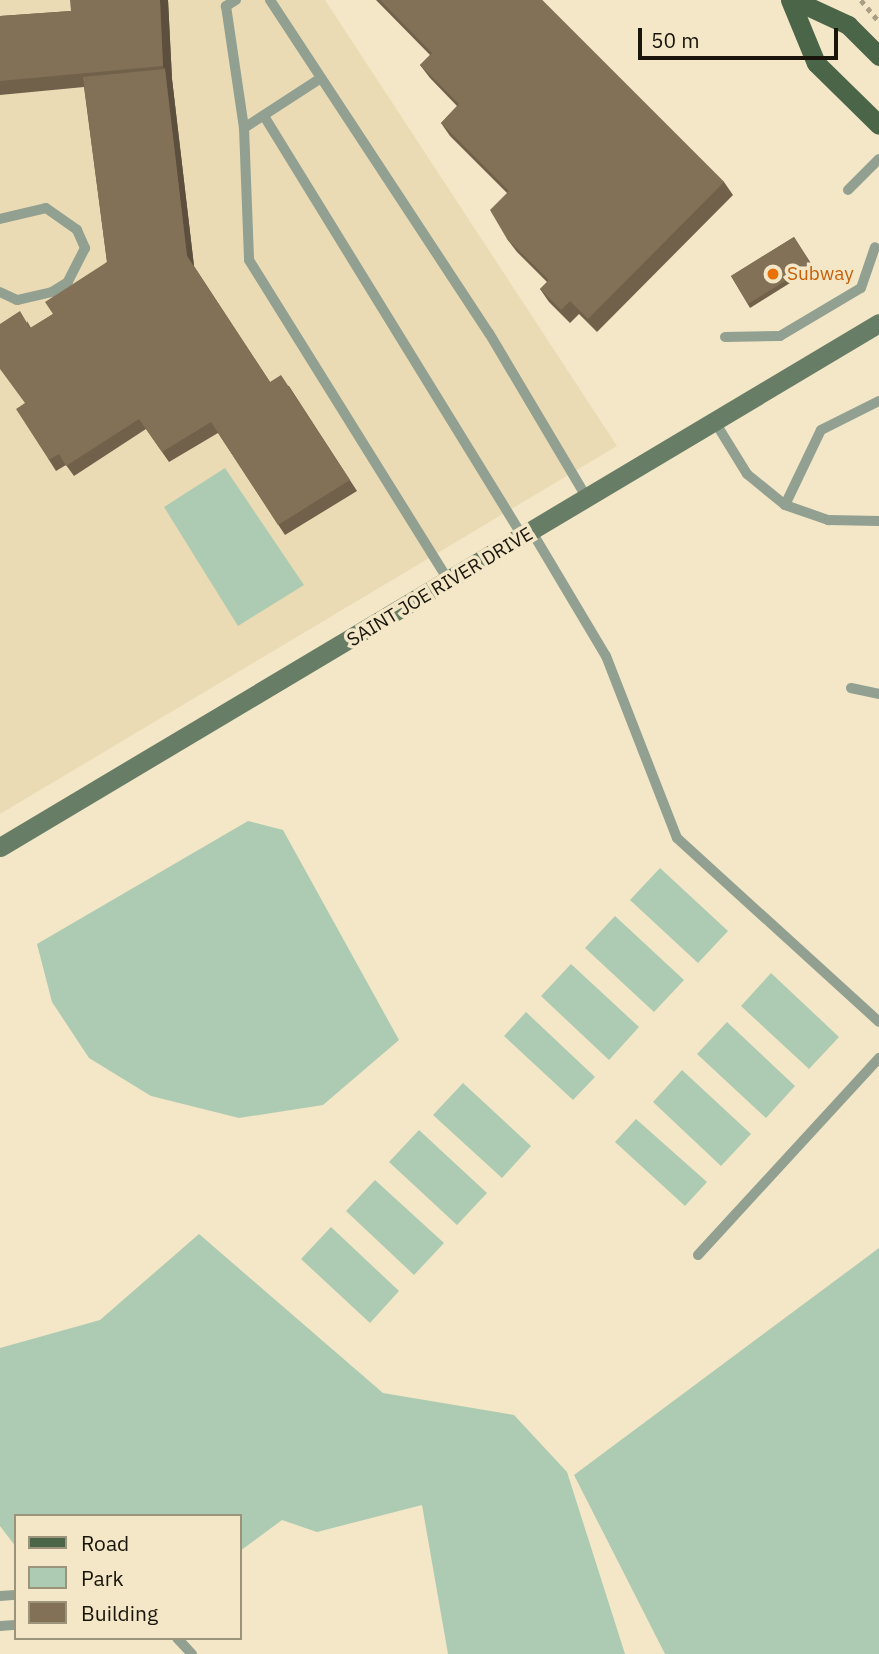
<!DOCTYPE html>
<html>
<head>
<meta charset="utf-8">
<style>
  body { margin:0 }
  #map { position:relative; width:879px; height:1654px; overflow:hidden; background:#f3e7c7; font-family:"IBM Plex Sans",sans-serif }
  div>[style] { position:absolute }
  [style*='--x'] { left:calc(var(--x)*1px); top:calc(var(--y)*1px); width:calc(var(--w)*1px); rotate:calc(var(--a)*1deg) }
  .built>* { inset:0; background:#eadbb4 }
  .green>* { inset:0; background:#adcbb2 }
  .path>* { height:4.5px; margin-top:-2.25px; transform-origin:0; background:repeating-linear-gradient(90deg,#a89f86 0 5px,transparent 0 10px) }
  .service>* { height:10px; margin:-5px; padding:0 5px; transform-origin:5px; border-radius:5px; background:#91a090 }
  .secondary>* { height:19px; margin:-9.5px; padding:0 9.5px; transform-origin:9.5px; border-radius:9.5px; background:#687d66 }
  .primary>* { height:19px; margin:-9.5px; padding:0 9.5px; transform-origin:9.5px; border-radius:9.5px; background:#4b6549 }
  .wall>* { inset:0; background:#71614b }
  .shaded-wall>* { inset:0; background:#5c4f3d }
  .building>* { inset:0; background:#837157 }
  .dots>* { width:19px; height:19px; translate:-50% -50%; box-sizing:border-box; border:4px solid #f3e7c7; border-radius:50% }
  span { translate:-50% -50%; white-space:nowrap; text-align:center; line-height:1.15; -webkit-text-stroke:7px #f3e7c7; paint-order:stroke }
  .food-label { font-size:19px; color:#c56008 }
  .left { translate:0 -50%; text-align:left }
  .street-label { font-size:19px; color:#19150a }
  .legend { position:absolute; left:14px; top:1514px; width:228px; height:126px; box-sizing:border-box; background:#f3e7c7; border:2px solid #9c937b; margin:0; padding:9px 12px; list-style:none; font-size:21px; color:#19150a }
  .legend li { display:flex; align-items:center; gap:14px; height:35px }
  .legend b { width:35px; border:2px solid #9c937b }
  .scale { position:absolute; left:638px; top:28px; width:200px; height:32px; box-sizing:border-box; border:4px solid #19150a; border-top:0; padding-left:9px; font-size:21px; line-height:24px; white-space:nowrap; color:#19150a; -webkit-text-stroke:5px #f3e7c7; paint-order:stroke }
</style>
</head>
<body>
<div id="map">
  <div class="built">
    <div style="clip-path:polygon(0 0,325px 0,617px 446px,0 814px)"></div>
  </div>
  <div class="green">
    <div style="clip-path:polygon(225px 468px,304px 585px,238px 626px,164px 507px)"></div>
    <div style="clip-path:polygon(248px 821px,283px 830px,399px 1040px,323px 1105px,239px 1118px,151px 1096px,89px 1058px,52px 1002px,37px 944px)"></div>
    <div style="clip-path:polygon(660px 868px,728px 931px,698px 963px,630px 900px)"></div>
    <div style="clip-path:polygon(615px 916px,684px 980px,654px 1012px,585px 948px)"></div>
    <div style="clip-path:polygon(571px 964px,639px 1027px,609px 1060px,541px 996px)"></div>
    <div style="clip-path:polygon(771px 973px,839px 1037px,809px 1069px,741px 1006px)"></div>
    <div style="clip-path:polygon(526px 1012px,595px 1077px,573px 1100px,504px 1036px)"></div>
    <div style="clip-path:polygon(727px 1022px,795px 1086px,766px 1118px,697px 1054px)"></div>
    <div style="clip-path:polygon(682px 1070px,751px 1134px,721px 1166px,653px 1102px)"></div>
    <div style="clip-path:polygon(463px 1083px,531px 1146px,502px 1178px,433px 1115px)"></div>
    <div style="clip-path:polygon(636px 1119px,707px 1182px,685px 1206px,615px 1142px)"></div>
    <div style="clip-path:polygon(419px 1130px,487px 1193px,457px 1225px,389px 1162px)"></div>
    <div style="clip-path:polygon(375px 1180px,444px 1243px,414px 1275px,346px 1211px)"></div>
    <div style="clip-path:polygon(331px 1227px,399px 1291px,370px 1323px,301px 1259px)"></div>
    <div style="clip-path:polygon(199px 1234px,383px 1393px,514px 1415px,567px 1472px,625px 1654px,448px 1654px,422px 1505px,317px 1532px,282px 1520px,240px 1551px,240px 1516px,16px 1516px,16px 1547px,0 1526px,0 1348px,100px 1320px)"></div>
    <div style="clip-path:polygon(879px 1248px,879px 1654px,665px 1654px,574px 1475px)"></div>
  </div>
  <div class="path">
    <div style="--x:861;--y:0;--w:26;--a:50"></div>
  </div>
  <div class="service">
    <div style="--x:236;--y:0;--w:12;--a:149"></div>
    <div style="--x:226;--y:6;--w:123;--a:81.6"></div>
    <div style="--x:270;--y:0;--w:399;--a:56.7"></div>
    <div style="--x:489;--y:333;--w:192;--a:59.3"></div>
    <div style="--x:321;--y:78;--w:92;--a:147"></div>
    <div style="--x:244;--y:128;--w:132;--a:87.8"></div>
    <div style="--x:249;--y:260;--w:378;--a:58.1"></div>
    <div style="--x:264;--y:116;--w:494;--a:58.4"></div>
    <div style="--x:848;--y:190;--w:44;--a:-45"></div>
    <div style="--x:0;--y:219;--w:47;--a:-13.4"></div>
    <div style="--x:46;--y:208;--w:38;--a:35"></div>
    <div style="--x:77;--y:230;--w:20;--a:66"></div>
    <div style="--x:85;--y:248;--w:38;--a:117"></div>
    <div style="--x:68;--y:282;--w:19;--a:148"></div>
    <div style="--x:52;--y:292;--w:36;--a:167"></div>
    <div style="--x:17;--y:300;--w:19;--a:-155"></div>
    <div style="--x:725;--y:337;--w:55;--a:-1"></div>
    <div style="--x:780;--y:336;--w:94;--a:-30.7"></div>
    <div style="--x:861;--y:288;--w:43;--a:-71.1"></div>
    <div style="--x:715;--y:422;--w:61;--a:58.4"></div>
    <div style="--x:747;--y:474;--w:49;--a:39.2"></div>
    <div style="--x:785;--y:505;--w:46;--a:19.2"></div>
    <div style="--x:828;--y:520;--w:51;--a:1.1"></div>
    <div style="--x:785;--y:505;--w:83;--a:-64.4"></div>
    <div style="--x:821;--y:430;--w:65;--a:-26.6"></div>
    <div style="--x:532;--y:532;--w:144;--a:59.2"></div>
    <div style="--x:606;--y:656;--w:195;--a:68.7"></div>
    <div style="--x:677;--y:838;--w:273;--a:42.3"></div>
    <div style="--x:851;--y:688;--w:29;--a:12"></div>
    <div style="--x:698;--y:1255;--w:268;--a:-47.4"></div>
    <div style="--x:0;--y:1596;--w:16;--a:-4"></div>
    <div style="--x:0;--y:1626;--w:16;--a:-4"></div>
    <div style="--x:177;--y:1638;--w:22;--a:47"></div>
  </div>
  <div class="secondary">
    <div style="--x:0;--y:847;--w:1023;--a:-30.8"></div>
  </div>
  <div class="primary">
    <div style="--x:790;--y:0;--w:68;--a:67.6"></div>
    <div style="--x:816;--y:63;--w:88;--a:44.5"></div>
    <div style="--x:794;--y:0;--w:60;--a:24.8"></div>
    <div style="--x:848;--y:25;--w:44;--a:45"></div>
  </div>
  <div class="wall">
    <div style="clip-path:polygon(168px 0,172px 79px,194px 266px,270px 382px,289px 386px,357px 491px,285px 535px,218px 433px,169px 462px,146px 429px,74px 476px,66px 465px,56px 471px,49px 460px,25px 403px,27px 321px,31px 328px,53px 314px,107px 262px,84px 87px,0 95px,0 16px,71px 11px)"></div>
    <div style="clip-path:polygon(376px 0,542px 0,724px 182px,733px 195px,597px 332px,579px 314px,570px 323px,549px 302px,540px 289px,547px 282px,517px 252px,507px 239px,507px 193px,450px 136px,441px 123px,457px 106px,430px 78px,420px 65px,430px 55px)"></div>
    <div style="clip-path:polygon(794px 237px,814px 268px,750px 308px,731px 276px)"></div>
  </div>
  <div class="shaded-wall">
    <div style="clip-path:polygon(160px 0,168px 0,172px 79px,194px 266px,187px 256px,165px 69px,163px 66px)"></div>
  </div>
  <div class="building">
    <div style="clip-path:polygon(70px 0,160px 0,163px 66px,0 81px,0 16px,71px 11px)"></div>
    <div style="clip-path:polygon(380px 0,542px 0,724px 182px,588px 319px,570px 301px,561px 310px,540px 289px,549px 280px,507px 239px,490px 210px,509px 191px,441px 123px,459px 104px,420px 65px,432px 53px)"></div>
    <div style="clip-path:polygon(165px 69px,187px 256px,270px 382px,281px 375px,350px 480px,278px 525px,211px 422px,162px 452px,139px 419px,66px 466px,59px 454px,49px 460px,16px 409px,25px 403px,0 369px,0 324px,20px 311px,30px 328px,53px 314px,45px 302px,107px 262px,83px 77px)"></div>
    <div style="clip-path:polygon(794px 237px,811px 265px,748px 304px,731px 276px)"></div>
  </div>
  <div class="dots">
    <div style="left:773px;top:274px;background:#e8710a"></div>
  </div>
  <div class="food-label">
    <span class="left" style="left:787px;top:274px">Subway</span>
  </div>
  <div class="street-label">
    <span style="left:440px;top:587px;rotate:-31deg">SAINT JOE RIVER DRIVE</span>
  </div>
  <ul class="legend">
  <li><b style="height:9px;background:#4b6549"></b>Road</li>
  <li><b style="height:19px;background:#adcbb2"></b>Park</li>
  <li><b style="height:19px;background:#837157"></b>Building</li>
  </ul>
  <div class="scale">50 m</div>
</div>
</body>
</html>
